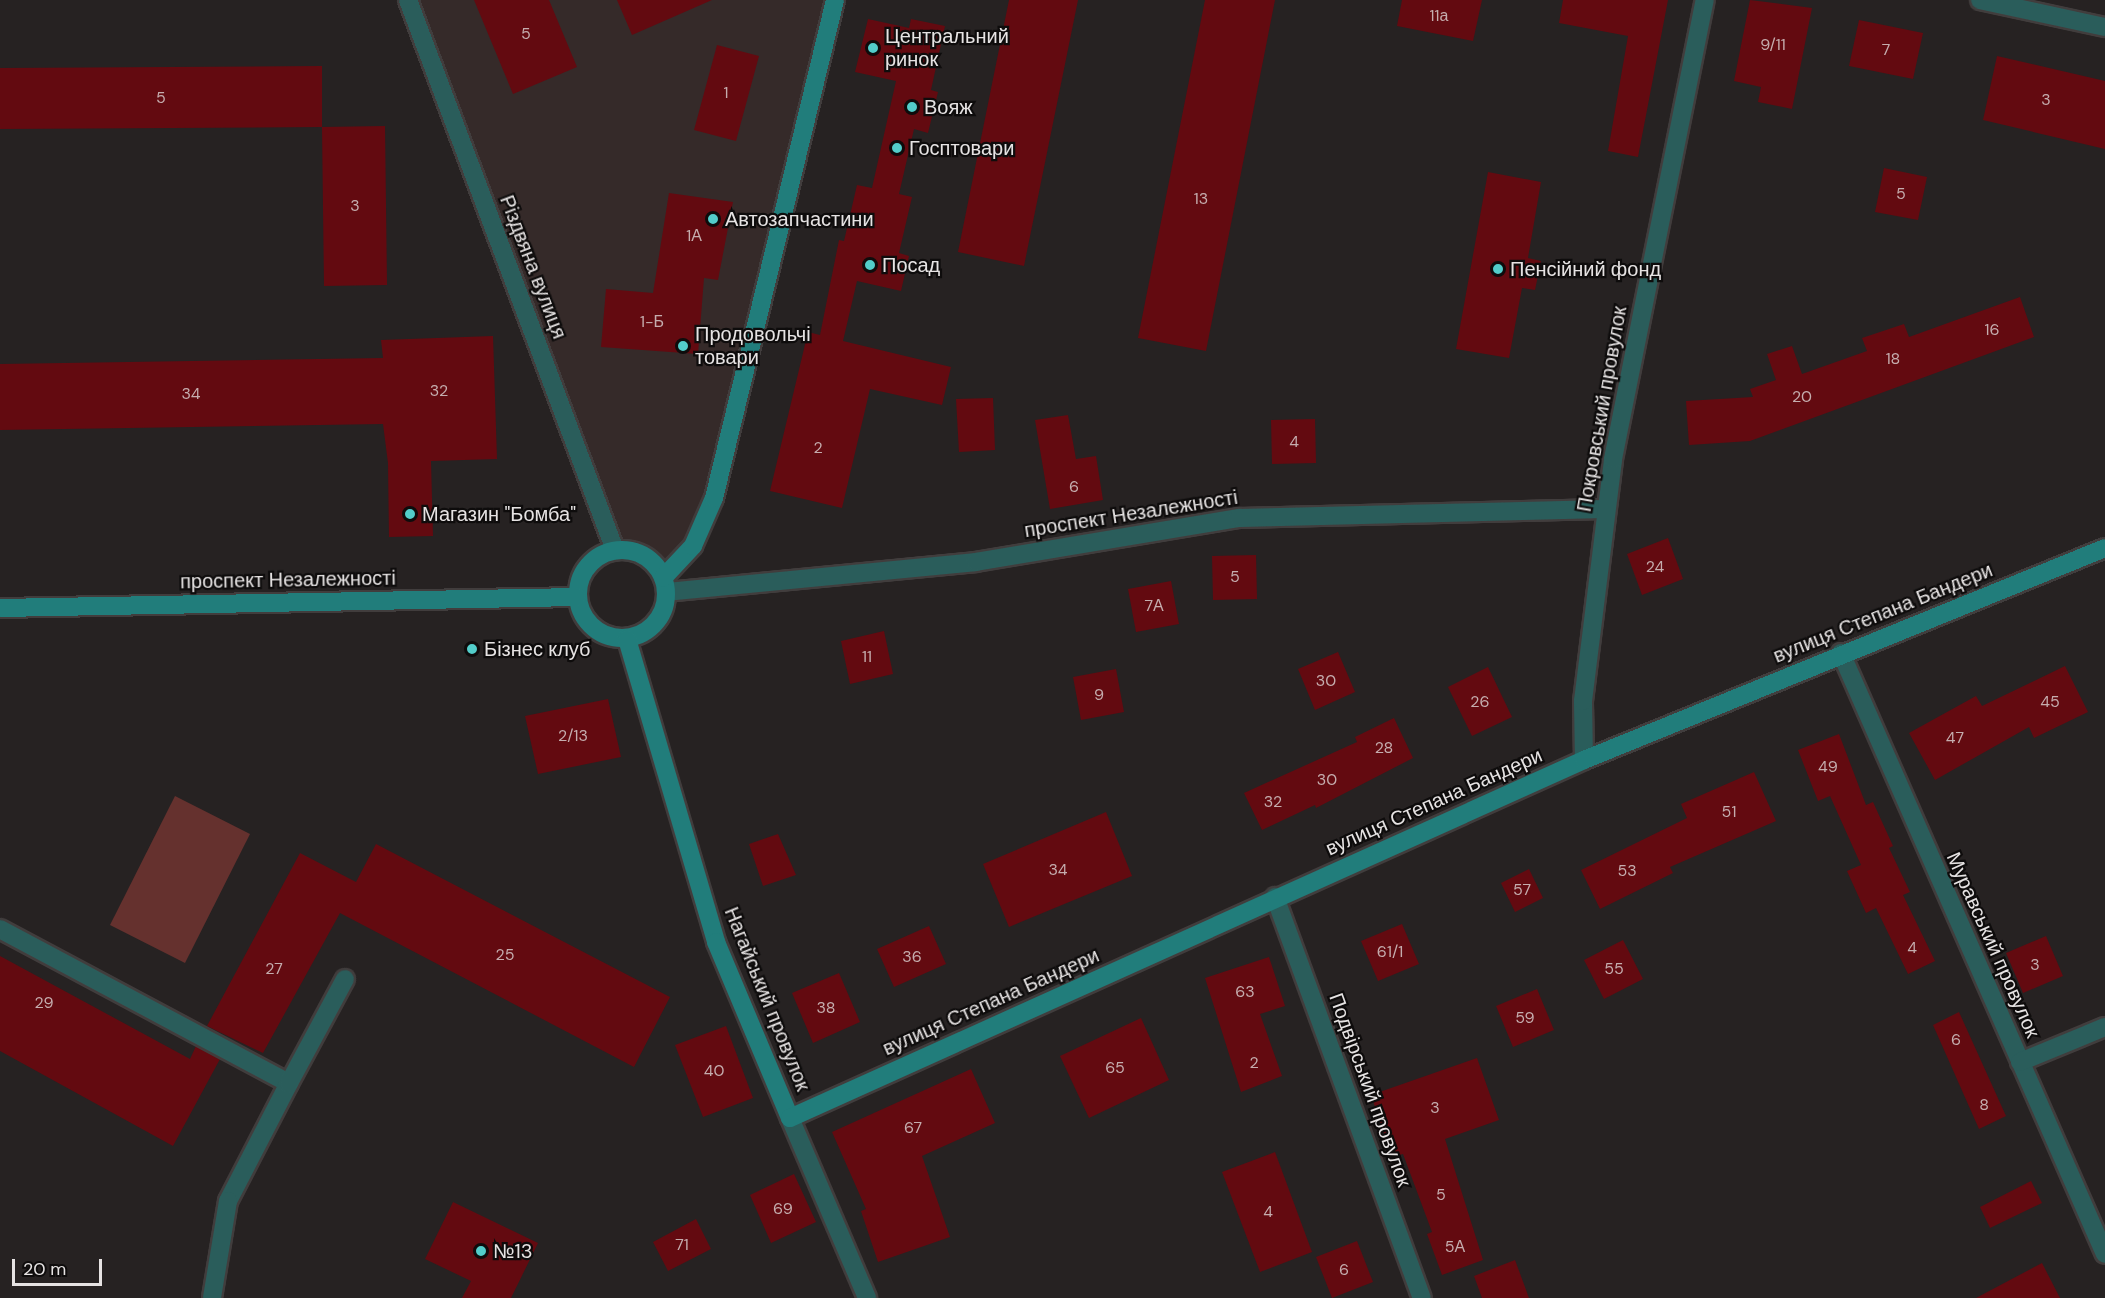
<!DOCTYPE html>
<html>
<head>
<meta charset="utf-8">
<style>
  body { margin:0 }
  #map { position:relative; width:2105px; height:1298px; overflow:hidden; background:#262222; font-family:"DM Sans",sans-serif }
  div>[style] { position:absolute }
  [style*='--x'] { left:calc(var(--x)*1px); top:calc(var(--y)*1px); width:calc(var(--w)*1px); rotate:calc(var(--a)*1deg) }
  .built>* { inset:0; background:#352a29 }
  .green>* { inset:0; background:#65312e }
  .building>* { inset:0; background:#630a10 }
  .roads { filter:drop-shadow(2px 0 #413d3d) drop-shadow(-2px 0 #413d3d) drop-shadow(0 2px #413d3d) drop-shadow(0 -2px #413d3d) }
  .street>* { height:18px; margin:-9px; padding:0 9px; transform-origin:9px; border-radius:9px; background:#2a5d5b }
  .secondary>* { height:18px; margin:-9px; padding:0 9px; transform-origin:9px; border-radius:9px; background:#217d7b }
  .secondary>.ring { margin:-9px; padding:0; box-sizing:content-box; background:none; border:18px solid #217d7b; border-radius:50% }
  .dots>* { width:16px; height:16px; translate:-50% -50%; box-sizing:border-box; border:3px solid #0e0c0c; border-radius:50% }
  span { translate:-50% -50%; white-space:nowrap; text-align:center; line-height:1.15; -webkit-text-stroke:4.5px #0e0c0c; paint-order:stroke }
  .number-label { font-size:16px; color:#c5adae }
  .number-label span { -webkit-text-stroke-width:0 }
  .poi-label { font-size:20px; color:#e6e3e3 }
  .left { translate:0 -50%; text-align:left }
  .street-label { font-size:20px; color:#e6e3e3 }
  .scale { position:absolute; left:12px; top:1259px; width:90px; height:27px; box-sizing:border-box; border:3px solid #e6e3e3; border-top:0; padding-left:8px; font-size:18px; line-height:21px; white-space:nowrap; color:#e6e3e3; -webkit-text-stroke:4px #0e0c0c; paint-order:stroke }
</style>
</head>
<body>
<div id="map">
  <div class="built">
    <div style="clip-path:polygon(408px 0,835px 0,714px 498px,663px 578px,648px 558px,626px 550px,615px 550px)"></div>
  </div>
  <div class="green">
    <div style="clip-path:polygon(175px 796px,250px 834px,185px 963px,110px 925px)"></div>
  </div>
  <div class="building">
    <div style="clip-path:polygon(474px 0,549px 0,577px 67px,513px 94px)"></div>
    <div style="clip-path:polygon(617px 0,712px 0,632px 35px)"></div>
    <div style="clip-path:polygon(1009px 0,1078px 0,1024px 266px,958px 252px)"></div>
    <div style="clip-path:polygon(1205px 0,1275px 0,1206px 351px,1138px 338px)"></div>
    <div style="clip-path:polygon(1402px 0,1482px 0,1473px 41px,1397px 26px)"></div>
    <div style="clip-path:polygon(1563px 0,1668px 0,1638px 157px,1608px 151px,1628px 36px,1559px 23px)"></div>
    <div style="clip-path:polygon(1750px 0,1812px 8px,1792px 109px,1758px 102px,1761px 87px,1734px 81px)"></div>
    <div style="clip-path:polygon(868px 19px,909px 28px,911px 19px,945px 26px,931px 90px,938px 92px,928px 133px,914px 129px,899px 194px,912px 197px,899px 253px,909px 256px,901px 291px,857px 281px,843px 341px,951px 367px,942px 405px,870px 389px,842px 508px,770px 491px,808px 332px,820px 335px,839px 240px,844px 241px,857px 185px,872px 188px,896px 81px,855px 72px)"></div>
    <div style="clip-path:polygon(1859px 20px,1923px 33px,1913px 79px,1849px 66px)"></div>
    <div style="clip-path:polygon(717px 45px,759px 56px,736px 141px,694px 130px)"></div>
    <div style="clip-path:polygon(1997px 56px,2105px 81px,2105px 149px,1983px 120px)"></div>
    <div style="clip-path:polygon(322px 66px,322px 127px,0 129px,0 68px)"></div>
    <div style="clip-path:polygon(385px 126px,387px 285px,324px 286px,322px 127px)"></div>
    <div style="clip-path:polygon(1884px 168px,1927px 177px,1918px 220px,1875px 212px)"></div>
    <div style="clip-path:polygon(1488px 172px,1541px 182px,1528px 258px,1541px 261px,1535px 290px,1522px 288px,1509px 358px,1456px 349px)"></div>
    <div style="clip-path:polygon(669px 193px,733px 202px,718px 280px,704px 278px,698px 354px,601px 347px,606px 289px,653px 293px)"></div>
    <div style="clip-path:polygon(2020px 297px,2034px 337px,1750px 441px,1689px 445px,1686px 401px,1753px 397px,1750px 389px,1776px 380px,1767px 354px,1792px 346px,1802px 374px,1867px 351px,1862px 338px,1904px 324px,1909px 337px)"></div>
    <div style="clip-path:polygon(493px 336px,497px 459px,431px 461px,433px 536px,389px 537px,388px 463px,383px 424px,0 430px,0 364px,383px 358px,381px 340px)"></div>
    <div style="clip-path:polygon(993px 398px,995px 450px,959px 452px,956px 399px)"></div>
    <div style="clip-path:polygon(1068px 415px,1076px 459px,1096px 456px,1103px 500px,1050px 509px,1035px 420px)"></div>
    <div style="clip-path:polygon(1315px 419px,1316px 463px,1272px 464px,1271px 420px)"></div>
    <div style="clip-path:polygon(1668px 538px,1683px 579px,1642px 595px,1627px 554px)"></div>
    <div style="clip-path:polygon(1256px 555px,1257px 599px,1213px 600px,1212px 556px)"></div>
    <div style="clip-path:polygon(1171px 581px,1179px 624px,1136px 632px,1128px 589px)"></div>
    <div style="clip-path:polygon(884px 631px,893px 674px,850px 684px,841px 641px)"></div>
    <div style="clip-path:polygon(1338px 652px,1355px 692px,1315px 710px,1298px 669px)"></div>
    <div style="clip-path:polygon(2065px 666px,2088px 712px,2034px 738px,2029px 727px,1935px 780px,1909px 733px,1976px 696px,1982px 706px)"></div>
    <div style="clip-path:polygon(1488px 667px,1512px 717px,1472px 736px,1448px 687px)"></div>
    <div style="clip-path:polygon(1116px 669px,1124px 712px,1081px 720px,1073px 677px)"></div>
    <div style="clip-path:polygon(608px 699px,621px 757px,538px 774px,525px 716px)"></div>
    <div style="clip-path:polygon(1394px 718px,1413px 758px,1316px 808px,1315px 805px,1262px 830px,1244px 793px,1357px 742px,1355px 737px)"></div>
    <div style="clip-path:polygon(1839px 734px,1866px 805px,1873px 802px,1893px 846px,1889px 848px,1910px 892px,1903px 895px,1935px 961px,1908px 974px,1876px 908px,1866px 913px,1847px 871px,1861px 865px,1830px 796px,1818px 801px,1798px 750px)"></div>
    <div style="clip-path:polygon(1754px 772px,1776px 821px,1670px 867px,1673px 873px,1600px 909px,1581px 870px,1687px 818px,1681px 804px)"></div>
    <div style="clip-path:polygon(1106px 812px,1132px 876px,1009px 927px,983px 864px)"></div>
    <div style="clip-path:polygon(778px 834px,796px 875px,763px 886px,749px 844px)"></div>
    <div style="clip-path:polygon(376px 844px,670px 997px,634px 1067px,340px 913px,263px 1053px,207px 1026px,300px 853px,356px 882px)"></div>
    <div style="clip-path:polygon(1529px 869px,1543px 898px,1515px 912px,1501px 883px)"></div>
    <div style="clip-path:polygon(1402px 924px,1419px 964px,1378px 981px,1361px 941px)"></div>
    <div style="clip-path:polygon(929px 926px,946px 964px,894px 987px,877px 949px)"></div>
    <div style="clip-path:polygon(2046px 936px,2063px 976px,2023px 993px,2006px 953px)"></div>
    <div style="clip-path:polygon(1623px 940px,1643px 979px,1604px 999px,1584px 960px)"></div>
    <div style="clip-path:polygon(0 956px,190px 1059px,196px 1046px,220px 1059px,173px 1146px,0 1051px)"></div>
    <div style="clip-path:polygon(1269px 957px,1285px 1006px,1260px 1014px,1282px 1076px,1241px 1092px,1205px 978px)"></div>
    <div style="clip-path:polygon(839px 973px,860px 1022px,813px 1043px,792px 993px)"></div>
    <div style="clip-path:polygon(1537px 989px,1554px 1030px,1513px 1047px,1496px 1006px)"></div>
    <div style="clip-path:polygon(1959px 1012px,2006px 1116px,1979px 1129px,1933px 1025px)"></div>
    <div style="clip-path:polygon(1141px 1018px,1169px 1080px,1089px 1118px,1060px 1056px)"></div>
    <div style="clip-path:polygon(726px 1026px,753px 1098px,703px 1117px,675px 1045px)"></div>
    <div style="clip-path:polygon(1477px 1058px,1499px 1120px,1445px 1139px,1483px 1260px,1442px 1275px,1427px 1234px,1432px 1232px,1403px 1154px,1392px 1157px,1371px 1095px)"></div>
    <div style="clip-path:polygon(971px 1069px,995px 1123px,922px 1156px,950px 1237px,878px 1262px,861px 1211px,866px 1209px,832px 1132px)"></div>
    <div style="clip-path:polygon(1275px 1152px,1312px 1252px,1260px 1272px,1222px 1172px)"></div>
    <div style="clip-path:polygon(794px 1174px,816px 1222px,771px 1243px,750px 1195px)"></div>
    <div style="clip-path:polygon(2031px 1181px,2042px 1203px,1990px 1228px,1980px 1207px)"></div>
    <div style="clip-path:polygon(453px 1202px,538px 1243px,511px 1298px,462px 1298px,471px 1281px,425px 1259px)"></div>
    <div style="clip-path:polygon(696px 1219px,711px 1249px,668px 1271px,653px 1242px)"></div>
    <div style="clip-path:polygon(1357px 1241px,1373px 1282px,1332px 1298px,1316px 1257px)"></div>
    <div style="clip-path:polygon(1515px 1260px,1529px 1298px,1482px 1298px,1474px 1276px)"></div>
    <div style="clip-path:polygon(2042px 1263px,2060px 1298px,1976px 1298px)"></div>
  </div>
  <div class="roads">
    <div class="street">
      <div style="--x:408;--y:0;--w:588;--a:69.38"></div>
      <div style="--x:1980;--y:0;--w:128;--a:12.2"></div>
      <div style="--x:666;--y:592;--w:311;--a:-5.5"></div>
      <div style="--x:976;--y:562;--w:267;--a:-9.5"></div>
      <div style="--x:1239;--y:518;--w:366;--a:-1.4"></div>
      <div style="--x:1841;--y:653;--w:656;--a:66.29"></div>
      <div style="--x:1584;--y:760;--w:59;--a:-91"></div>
      <div style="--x:1583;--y:701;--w:244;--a:-82.9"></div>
      <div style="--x:1613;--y:459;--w:468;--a:-78.7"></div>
      <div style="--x:1275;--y:897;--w:427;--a:69.9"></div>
      <div style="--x:0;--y:929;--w:327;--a:28.1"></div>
      <div style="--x:289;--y:1083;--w:133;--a:117.3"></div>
      <div style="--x:228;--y:1201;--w:98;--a:99.4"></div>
      <div style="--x:2020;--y:1062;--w:92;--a:-22.4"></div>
      <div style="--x:289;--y:1083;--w:118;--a:-61.7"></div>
      <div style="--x:790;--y:1118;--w:196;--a:66.8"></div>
    </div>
    <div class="secondary">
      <div class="ring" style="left:578px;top:550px;width:70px;height:70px"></div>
      <div style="--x:663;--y:578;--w:44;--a:-46.8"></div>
      <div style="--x:693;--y:546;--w:52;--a:-66.4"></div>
      <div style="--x:714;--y:498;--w:512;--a:-76.34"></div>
      <div style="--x:0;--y:608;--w:577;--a:-1.09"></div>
      <div style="--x:627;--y:639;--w:316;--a:73.6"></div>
      <div style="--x:716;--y:942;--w:191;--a:67.2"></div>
      <div style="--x:790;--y:1118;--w:871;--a:-24.27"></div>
      <div style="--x:1584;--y:760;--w:562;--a:-22.14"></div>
    </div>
  </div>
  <div class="dots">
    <div style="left:873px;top:48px;background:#53cdca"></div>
    <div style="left:912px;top:107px;background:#53cdca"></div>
    <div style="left:897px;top:148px;background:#53cdca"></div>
    <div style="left:713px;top:219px;background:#53cdca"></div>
    <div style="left:870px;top:265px;background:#53cdca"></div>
    <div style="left:1498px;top:269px;background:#53cdca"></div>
    <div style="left:683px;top:346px;background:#53cdca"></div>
    <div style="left:410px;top:514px;background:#53cdca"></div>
    <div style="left:472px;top:649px;background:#53cdca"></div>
    <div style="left:481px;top:1251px;background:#53cdca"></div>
  </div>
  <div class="number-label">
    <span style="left:1439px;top:16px">11а</span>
    <span style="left:526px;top:34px">5</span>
    <span style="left:1773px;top:45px">9/11</span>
    <span style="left:1886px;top:50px">7</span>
    <span style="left:726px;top:93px">1</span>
    <span style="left:161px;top:98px">5</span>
    <span style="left:2046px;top:100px">3</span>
    <span style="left:1901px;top:194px">5</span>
    <span style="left:1201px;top:199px">13</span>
    <span style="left:355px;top:206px">3</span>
    <span style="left:694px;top:236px">1А</span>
    <span style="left:652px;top:322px">1-Б</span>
    <span style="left:1992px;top:330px">16</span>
    <span style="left:1893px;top:359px">18</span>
    <span style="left:439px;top:391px">32</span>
    <span style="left:191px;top:394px">34</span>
    <span style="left:1802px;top:397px">20</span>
    <span style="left:1294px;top:442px">4</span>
    <span style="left:818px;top:448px">2</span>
    <span style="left:1074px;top:487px">6</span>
    <span style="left:1655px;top:567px">24</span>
    <span style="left:1235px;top:577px">5</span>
    <span style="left:1154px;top:606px">7А</span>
    <span style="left:867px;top:657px">11</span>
    <span style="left:1326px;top:681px">30</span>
    <span style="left:1099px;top:695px">9</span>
    <span style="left:1480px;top:702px">26</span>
    <span style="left:2050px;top:702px">45</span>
    <span style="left:573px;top:736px">2/13</span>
    <span style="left:1955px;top:738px">47</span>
    <span style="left:1384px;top:748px">28</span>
    <span style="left:1828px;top:767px">49</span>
    <span style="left:1327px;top:780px">30</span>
    <span style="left:1273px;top:802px">32</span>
    <span style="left:1729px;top:812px">51</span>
    <span style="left:1058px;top:870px">34</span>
    <span style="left:1627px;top:871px">53</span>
    <span style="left:1522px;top:890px">57</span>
    <span style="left:1912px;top:948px">4</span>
    <span style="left:1390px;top:952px">61/1</span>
    <span style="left:505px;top:955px">25</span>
    <span style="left:912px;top:957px">36</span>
    <span style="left:2035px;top:965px">3</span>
    <span style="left:274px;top:969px">27</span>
    <span style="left:1614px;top:969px">55</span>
    <span style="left:1245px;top:992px">63</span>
    <span style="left:44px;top:1003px">29</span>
    <span style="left:826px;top:1008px">38</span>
    <span style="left:1525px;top:1018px">59</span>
    <span style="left:1956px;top:1040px">6</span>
    <span style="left:1254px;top:1063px">2</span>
    <span style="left:1115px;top:1068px">65</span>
    <span style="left:714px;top:1071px">40</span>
    <span style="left:1984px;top:1105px">8</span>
    <span style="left:1435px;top:1108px">3</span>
    <span style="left:913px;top:1128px">67</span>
    <span style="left:1441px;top:1195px">5</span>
    <span style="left:783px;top:1209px">69</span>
    <span style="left:1268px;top:1212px">4</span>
    <span style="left:682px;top:1245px">71</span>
    <span style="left:1455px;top:1247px">5А</span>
    <span style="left:1344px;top:1270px">6</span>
  </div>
  <div class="poi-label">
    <span class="left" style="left:885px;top:48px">Центральний<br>ринок</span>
    <span class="left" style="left:924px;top:107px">Вояж</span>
    <span class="left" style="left:909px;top:148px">Госптовари</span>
    <span class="left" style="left:725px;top:219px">Автозапчастини</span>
    <span class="left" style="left:882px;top:265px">Посад</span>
    <span class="left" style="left:1510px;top:269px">Пенсійний фонд</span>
    <span class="left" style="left:695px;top:346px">Продовольчі<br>товари</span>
    <span class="left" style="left:422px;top:514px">Магазин "Бомба"</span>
    <span class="left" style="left:484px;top:649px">Бізнес клуб</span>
    <span class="left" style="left:493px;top:1251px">№13</span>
  </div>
  <div class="street-label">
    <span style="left:533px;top:267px;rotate:69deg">Різдвяна вулиця</span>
    <span style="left:1602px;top:409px;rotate:-80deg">Покровський провулок</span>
    <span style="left:1131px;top:514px;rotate:-9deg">проспект Незалежності</span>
    <span style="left:288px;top:580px;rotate:-1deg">проспект Незалежності</span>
    <span style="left:1883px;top:613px;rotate:-22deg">вулиця Степана Бандери</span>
    <span style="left:1434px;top:802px;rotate:-24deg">вулиця Степана Бандери</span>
    <span style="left:1993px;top:945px;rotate:66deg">Муравський провулок</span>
    <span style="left:767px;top:999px;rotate:68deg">Нагайський провулок</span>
    <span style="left:991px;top:1002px;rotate:-24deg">вулиця Степана Бандери</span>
    <span style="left:1370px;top:1090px;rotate:70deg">Подвірський провулок</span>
  </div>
  <div class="scale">20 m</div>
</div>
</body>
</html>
